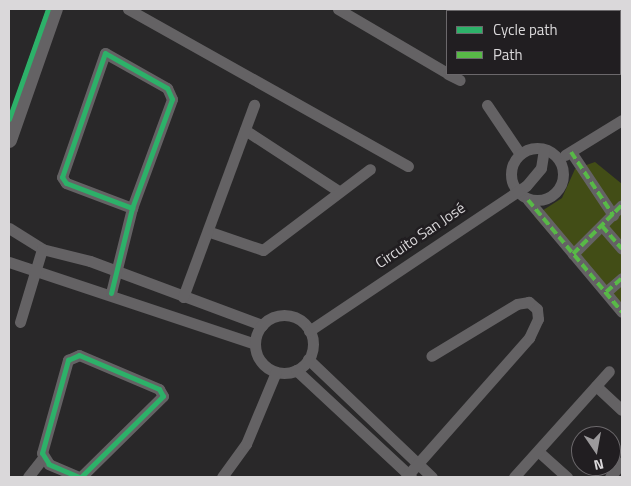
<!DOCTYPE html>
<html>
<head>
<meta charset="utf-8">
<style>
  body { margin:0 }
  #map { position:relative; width:631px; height:486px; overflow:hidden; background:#292829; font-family:"Titillium Web",sans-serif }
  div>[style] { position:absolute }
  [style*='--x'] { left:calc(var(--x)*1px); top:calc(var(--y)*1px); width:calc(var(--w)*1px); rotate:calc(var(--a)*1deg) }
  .green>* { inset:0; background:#424d16 }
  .street>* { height:11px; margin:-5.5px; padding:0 5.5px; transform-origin:5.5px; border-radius:5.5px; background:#646264 }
  .street>.ring { margin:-5.5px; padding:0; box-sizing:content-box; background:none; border:11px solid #646264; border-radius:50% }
  .secondary>* { height:16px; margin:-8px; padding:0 8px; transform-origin:8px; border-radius:8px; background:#646264 }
  .quiet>* { height:4px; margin-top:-2px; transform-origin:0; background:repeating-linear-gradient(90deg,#58b947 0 8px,transparent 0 12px) }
  .cycleway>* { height:5px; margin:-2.5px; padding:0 2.5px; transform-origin:2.5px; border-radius:2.5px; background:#2db169 }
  span { translate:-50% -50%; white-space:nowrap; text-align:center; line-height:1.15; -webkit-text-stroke:5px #211e21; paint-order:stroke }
  .street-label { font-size:15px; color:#dad8da }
  .frame { position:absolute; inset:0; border:10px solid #dad8da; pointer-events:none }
  .legend { position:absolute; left:446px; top:10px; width:175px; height:65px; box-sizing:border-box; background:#211e21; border:1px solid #6b686b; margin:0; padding:6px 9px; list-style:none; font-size:15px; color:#dad8da }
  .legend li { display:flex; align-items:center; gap:10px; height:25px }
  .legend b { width:25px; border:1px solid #6b686b }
  .north { position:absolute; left:571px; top:426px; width:50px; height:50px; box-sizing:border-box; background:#211e21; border:1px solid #6b686b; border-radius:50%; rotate:168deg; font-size:14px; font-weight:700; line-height:20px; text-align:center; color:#dad8da }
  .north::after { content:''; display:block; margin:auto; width:18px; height:22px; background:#9c9a9c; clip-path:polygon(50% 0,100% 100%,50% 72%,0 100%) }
</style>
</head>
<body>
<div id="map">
  <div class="green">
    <div style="clip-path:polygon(595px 162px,622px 184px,622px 316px,534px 216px,562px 198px,575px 169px)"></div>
  </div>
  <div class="street">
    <div style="--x:128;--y:9;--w:321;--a:29.3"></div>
    <div style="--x:338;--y:9;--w:126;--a:30.4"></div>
    <div style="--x:448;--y:74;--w:13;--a:27"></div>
    <div style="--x:487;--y:105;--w:59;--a:56"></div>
    <div style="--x:245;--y:130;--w:110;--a:33.1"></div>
    <div class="ring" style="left:511px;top:148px;width:41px;height:41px"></div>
    <div style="--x:571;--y:152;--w:76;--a:56.3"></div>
    <div style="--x:565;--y:155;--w:67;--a:-31.6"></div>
    <div style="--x:528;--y:200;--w:146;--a:50"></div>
    <div style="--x:602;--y:226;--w:30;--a:49"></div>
    <div style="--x:9;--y:228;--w:39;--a:32"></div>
    <div style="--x:42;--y:249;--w:49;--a:14"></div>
    <div style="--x:90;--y:261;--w:184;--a:20.4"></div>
    <div style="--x:210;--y:232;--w:56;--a:18.8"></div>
    <div style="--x:263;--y:250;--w:134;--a:-37.1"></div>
    <div style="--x:573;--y:254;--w:69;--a:-45"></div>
    <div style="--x:9;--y:262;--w:259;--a:18.4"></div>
    <div style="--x:606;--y:292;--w:21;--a:-41"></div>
    <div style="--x:111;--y:293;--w:88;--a:-76.1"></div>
    <div style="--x:132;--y:208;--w:116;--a:-69.8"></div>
    <div style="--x:172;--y:99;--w:12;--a:-114"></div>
    <div style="--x:167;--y:88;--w:71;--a:-150.6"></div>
    <div style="--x:105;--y:53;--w:131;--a:109.1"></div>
    <div style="--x:62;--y:177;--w:7;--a:56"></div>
    <div style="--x:66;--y:183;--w:71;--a:20.7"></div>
    <div style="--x:183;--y:297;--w:205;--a:-69.7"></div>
    <div class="ring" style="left:255px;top:315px;width:47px;height:47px"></div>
    <div style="--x:20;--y:322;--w:76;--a:-73.2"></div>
    <div style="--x:309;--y:331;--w:261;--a:-33.8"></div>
    <div style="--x:526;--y:186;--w:23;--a:-50"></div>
    <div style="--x:541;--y:168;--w:18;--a:-81"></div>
    <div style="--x:308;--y:359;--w:171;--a:43.6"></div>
    <div style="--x:296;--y:370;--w:157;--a:42.9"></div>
    <div style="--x:596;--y:386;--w:35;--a:43"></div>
    <div style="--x:539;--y:452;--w:38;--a:42"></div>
    <div style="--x:28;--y:477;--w:24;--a:-52"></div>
    <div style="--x:79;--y:477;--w:33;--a:-157"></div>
    <div style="--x:49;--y:464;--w:13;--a:-122"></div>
    <div style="--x:42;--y:453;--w:97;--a:-74.4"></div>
    <div style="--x:68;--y:360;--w:12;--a:-24"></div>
    <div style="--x:79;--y:355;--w:87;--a:23"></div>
    <div style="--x:159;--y:389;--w:8;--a:60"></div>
    <div style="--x:163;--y:396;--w:115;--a:135.4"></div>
    <div style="--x:222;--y:477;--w:41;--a:-54"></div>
    <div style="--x:246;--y:444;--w:78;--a:-67.4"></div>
    <div style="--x:406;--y:477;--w:186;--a:-48.5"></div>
    <div style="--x:529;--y:338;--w:21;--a:-65"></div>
    <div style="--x:538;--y:319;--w:10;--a:-96"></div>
    <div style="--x:537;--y:309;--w:11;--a:-139"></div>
    <div style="--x:529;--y:302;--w:12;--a:171"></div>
    <div style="--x:517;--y:304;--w:100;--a:148.8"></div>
    <div style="--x:514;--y:477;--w:142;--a:-48.1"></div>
    <div style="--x:610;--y:477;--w:19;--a:-51"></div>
  </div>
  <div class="secondary">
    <div style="--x:9;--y:140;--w:139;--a:-70.7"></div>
  </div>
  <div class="quiet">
    <div style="--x:571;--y:152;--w:76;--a:56.3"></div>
    <div style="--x:528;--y:200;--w:146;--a:50"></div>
    <div style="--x:602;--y:226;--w:30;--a:49"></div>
    <div style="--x:573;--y:254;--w:69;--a:-45"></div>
    <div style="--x:606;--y:292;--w:21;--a:-41"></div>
  </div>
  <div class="cycleway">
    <div style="--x:9;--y:119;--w:117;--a:-70.5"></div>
    <div style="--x:111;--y:293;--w:88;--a:-76.1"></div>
    <div style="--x:132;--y:208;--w:116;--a:-69.8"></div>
    <div style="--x:172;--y:99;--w:12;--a:-114"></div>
    <div style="--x:167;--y:88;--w:71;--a:-150.6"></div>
    <div style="--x:105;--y:53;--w:131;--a:109.1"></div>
    <div style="--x:62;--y:177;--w:7;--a:56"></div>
    <div style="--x:66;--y:183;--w:71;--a:20.7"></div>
    <div style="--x:79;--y:477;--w:33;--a:-157"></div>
    <div style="--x:49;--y:464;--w:13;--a:-122"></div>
    <div style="--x:42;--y:453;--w:97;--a:-74.4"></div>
    <div style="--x:68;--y:360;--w:12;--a:-24"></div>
    <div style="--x:79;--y:355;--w:87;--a:23"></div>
    <div style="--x:159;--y:389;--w:8;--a:60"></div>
    <div style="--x:163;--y:396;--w:115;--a:135.4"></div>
  </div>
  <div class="street-label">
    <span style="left:420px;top:235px;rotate:-34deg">Circuito San José</span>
  </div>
  <div class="frame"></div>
  <ul class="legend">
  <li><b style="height:6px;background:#2db169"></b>Cycle path</li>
  <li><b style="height:6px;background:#58b947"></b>Path</li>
  </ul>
  <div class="north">N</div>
</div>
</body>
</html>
